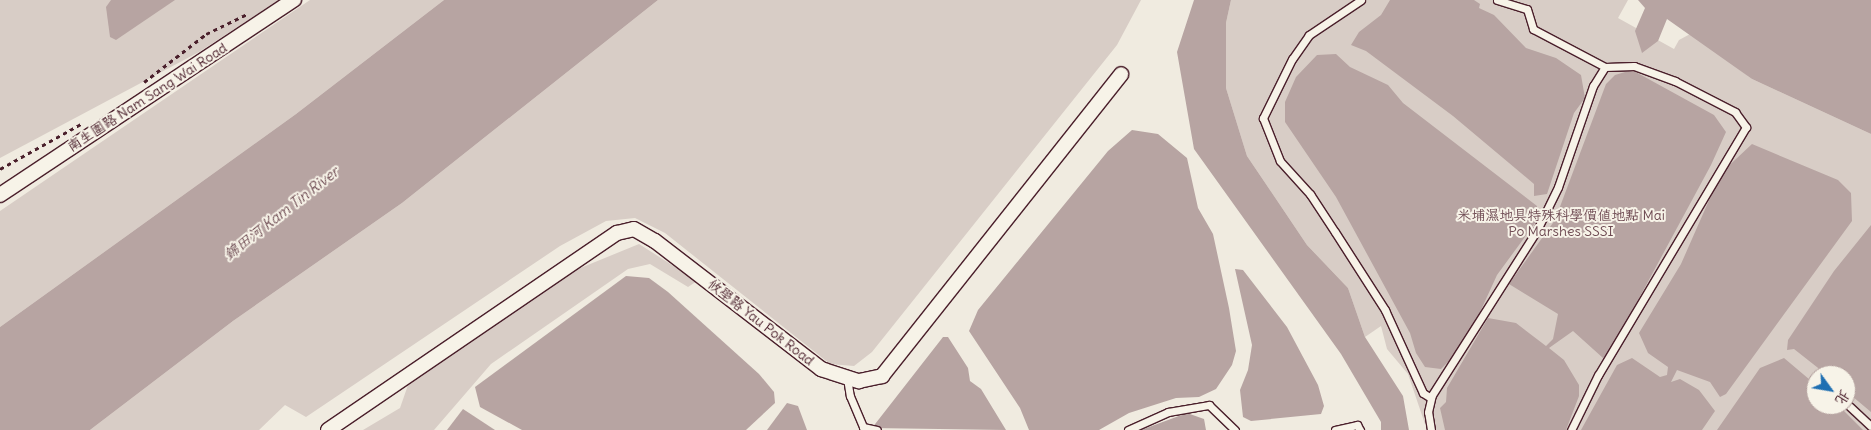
<!DOCTYPE html>
<html>
<head>
<meta charset="utf-8">
<style>
  body { margin:0 }
  #map { position:relative; width:1871px; height:430px; overflow:hidden; background:#f0ebe0; font-family:Delius,"LXGW WenKai TC",sans-serif }
  div>[style] { position:absolute }
  [style*='--x'] { left:calc(var(--x)*1px); top:calc(var(--y)*1px); width:calc(var(--w)*1px); rotate:calc(var(--a)*1deg) }
  .green>* { inset:0; background:#d8cdc6 }
  .water>* { inset:0; background:#b7a4a2 }
  .path>* { height:2.5px; margin-top:-1.25px; transform-origin:0; background:repeating-linear-gradient(90deg,#4a1f2b 0 4px,transparent 0 8px) }
  .roads { filter:drop-shadow(1px 0 #4a1f2b) drop-shadow(-1px 0 #4a1f2b) drop-shadow(0 1px #4a1f2b) drop-shadow(0 -1px #4a1f2b) }
  .lane>* { height:7px; margin:-3.5px; padding:0 3.5px; transform-origin:3.5px; border-radius:3.5px; background:#f7f3e8 }
  .street>* { height:14px; margin:-7px; padding:0 7px; transform-origin:7px; border-radius:7px; background:#f7f3e8 }
  span { translate:-50% -50%; white-space:nowrap; text-align:center; line-height:1.15; -webkit-text-stroke:4px #f7f3e8; paint-order:stroke }
  .street-label { font-size:14px; color:#4a1f2b }
  .park-label { font-size:14px; color:#6e4a52 }
  .water-label { font-size:15px; color:#704e55; font-style:italic }
  .north { position:absolute; left:1806px; top:365px; width:50px; height:50px; box-sizing:border-box; background:#f7f3e8; border:1px solid #b29e9c; border-radius:50%; rotate:122deg; font-size:14px; font-weight:700; line-height:20px; text-align:center; color:#4a1f2b }
  .north::after { content:''; display:block; margin:auto; width:18px; height:22px; background:#1f6fb2; clip-path:polygon(50% 0,100% 100%,50% 72%,0 100%) }
</style>
</head>
<body>
<div id="map">
  <div class="green">
    <div style="clip-path:polygon(0 0,279px 0,199px 52px,0 158px)"></div>
    <div style="clip-path:polygon(310px 0,444px 0,296px 114px,0 327px,0 211px)"></div>
    <div style="clip-path:polygon(658px 0,1141px 0,1117px 45px,872px 352px,854px 366px,830px 364px,665px 233px,635px 218px,606px 221px,560px 246px,306px 417px,285px 405px,259px 430px,90px 430px,233px 321px,402px 203px)"></div>
    <div style="clip-path:polygon(evenodd,1231px 0,1628px 0,1618px 18px,1674px 49px,1679px 40px,1692px 33px,1752px 79px,1871px 134px,1871px 430px,1427px 430px,1408px 374px,1387px 349px,1381px 326px,1365px 337px,1348px 288px,1307px 245px,1247px 156px,1226px 88px,1226px 23px,1231px 0,1816px 375px,1846px 375px,1846px 405px,1816px 405px,1816px 375px)"></div>
    <div style="clip-path:polygon(639px 244px,697px 281px,688px 287px,650px 264px,628px 269px,491px 364px,434px 430px,363px 430px,400px 408px,408px 385px,578px 269px)"></div>
  </div>
  <div class="water">
    <div style="clip-path:polygon(111px 0,175px 0,116px 40px,110px 37px,106px 7px)"></div>
    <div style="clip-path:polygon(444px 0,658px 0,402px 203px,233px 321px,90px 430px,0 430px,0 327px,296px 114px)"></div>
    <div style="clip-path:polygon(1194px 0,1231px 0,1226px 23px,1226px 88px,1247px 156px,1307px 245px,1348px 288px,1365px 337px,1403px 396px,1409px 430px,1381px 430px,1381px 422px,1341px 354px,1194px 149px,1177px 52px)"></div>
    <div style="clip-path:polygon(1390px 0,1474px 0,1480px 4px,1479px 8px,1494px 15px,1526px 48px,1556px 58px,1581px 75px,1585px 98px,1574px 113px,1547px 194px,1534px 196px,1534px 184px,1453px 116px,1366px 51px,1351px 45px,1359px 32px,1381px 15px)"></div>
    <div style="clip-path:polygon(1638px 0,1871px 0,1871px 134px,1752px 79px,1667px 19px,1658px 41px,1642px 53px,1635px 31px,1645px 8px)"></div>
    <div style="clip-path:polygon(1336px 54px,1350px 67px,1388px 85px,1403px 103px,1537px 206px,1538px 219px,1497px 275px,1465px 345px,1441px 369px,1425px 367px,1416px 353px,1410px 333px,1336px 197px,1285px 122px,1285px 102px,1296px 77px,1317px 55px)"></div>
    <div style="clip-path:polygon(1632px 70px,1714px 115px,1726px 132px,1711px 165px,1610px 352px,1603px 358px,1573px 331px,1549px 348px,1564px 360px,1579px 385px,1579px 396px,1566px 430px,1445px 430px,1440px 408px,1446px 402px,1447px 388px,1488px 318px,1516px 323px,1546px 346px,1553px 339px,1558px 314px,1509px 284px,1555px 220px,1606px 84px,1615px 75px)"></div>
    <div style="clip-path:polygon(1132px 130px,1158px 134px,1187px 158px,1198px 208px,1213px 234px,1229px 308px,1236px 351px,1232px 365px,1216px 389px,1199px 397px,1176px 398px,1129px 413px,1099px 430px,1029px 430px,1020px 408px,969px 331px,978px 310px,1108px 151px)"></div>
    <div style="clip-path:polygon(1752px 144px,1838px 180px,1851px 193px,1852px 221px,1726px 394px,1720px 397px,1710px 382px,1677px 370px,1671px 382px,1680px 379px,1699px 390px,1715px 411px,1702px 430px,1581px 430px,1617px 365px,1632px 358px,1660px 377px,1667px 375px,1668px 367px,1648px 353px,1639px 333px,1681px 264px,1721px 173px)"></div>
    <div style="clip-path:polygon(1871px 225px,1871px 412px,1846px 391px,1846px 375px,1827px 375px,1794px 349px,1787px 350px,1788px 340px,1834px 271px)"></div>
    <div style="clip-path:polygon(1235px 269px,1243px 270px,1287px 327px,1318px 385px,1324px 406px,1321px 414px,1251px 421px,1243px 417px,1240px 390px,1248px 370px,1252px 345px)"></div>
    <div style="clip-path:polygon(626px 276px,649px 278px,668px 292px,759px 374px,774px 392px,775px 403px,746px 430px,522px 430px,480px 407px,475px 387px)"></div>
    <div style="clip-path:polygon(943px 337px,948px 337px,968px 368px,970px 381px,981px 389px,1006px 430px,872px 428px)"></div>
    <div style="clip-path:polygon(1784px 358px,1816px 385px,1816px 405px,1838px 405px,1863px 430px,1717px 430px,1760px 368px)"></div>
    <div style="clip-path:polygon(787px 403px,798px 406px,807px 430px,767px 430px)"></div>
    <div style="clip-path:polygon(463px 409px,495px 430px,447px 430px)"></div>
    <div style="clip-path:polygon(1187px 413px,1204px 419px,1206px 430px,1141px 430px)"></div>
  </div>
  <div class="path">
    <div style="--x:144;--y:82;--w:78;--a:-37.7"></div>
    <div style="--x:206;--y:34;--w:46;--a:-26"></div>
    <div style="--x:0;--y:169;--w:93;--a:-29.1"></div>
  </div>
  <div class="roads">
    <div class="lane">
      <div style="--x:1361;--y:0;--w:63;--a:146.1"></div>
      <div style="--x:1309;--y:35;--w:29;--a:125"></div>
      <div style="--x:1292;--y:59;--w:66;--a:116.2"></div>
      <div style="--x:1263;--y:118;--w:46;--a:68.4"></div>
      <div style="--x:1280;--y:161;--w:45;--a:47.7"></div>
      <div style="--x:1310;--y:194;--w:45;--a:56.7"></div>
      <div style="--x:1335;--y:232;--w:93;--a:57.3"></div>
      <div style="--x:1385;--y:310;--w:91;--a:65.4"></div>
      <div style="--x:1423;--y:393;--w:9;--a:32"></div>
      <div style="--x:1497;--y:0;--w:31;--a:17"></div>
      <div style="--x:1527;--y:9;--w:21;--a:73"></div>
      <div style="--x:1533;--y:29;--w:81;--a:27.8"></div>
      <div style="--x:1605;--y:67;--w:29;--a:-2"></div>
      <div style="--x:1634;--y:66;--w:44;--a:20.1"></div>
      <div style="--x:1675;--y:81;--w:68;--a:27.3"></div>
      <div style="--x:1735;--y:112;--w:19;--a:54"></div>
      <div style="--x:1746;--y:127;--w:289;--a:120.8"></div>
      <div style="--x:1598;--y:375;--w:61;--a:116.1"></div>
      <div style="--x:847;--y:378;--w:18;--a:81"></div>
      <div style="--x:850;--y:396;--w:34;--a:67"></div>
      <div style="--x:863;--y:427;--w:14;--a:12"></div>
      <div style="--x:1846;--y:403;--w:34;--a:43"></div>
      <div style="--x:1128;--y:430;--w:44;--a:-24.2"></div>
      <div style="--x:1168;--y:412;--w:42;--a:-9.7"></div>
      <div style="--x:1209;--y:405;--w:36;--a:44"></div>
      <div style="--x:1335;--y:430;--w:23;--a:-13"></div>
      <div style="--x:1357;--y:425;--w:6;--a:59"></div>
      <div style="--x:1431;--y:430;--w:18;--a:-99"></div>
      <div style="--x:1428;--y:412;--w:17;--a:-77"></div>
      <div style="--x:1432;--y:395;--w:193;--a:-57.5"></div>
      <div style="--x:1536;--y:232;--w:50;--a:-63.9"></div>
      <div style="--x:1558;--y:187;--w:107;--a:-70.9"></div>
      <div style="--x:1593;--y:86;--w:22;--a:-58"></div>
    </div>
    <div class="street">
      <div style="--x:0;--y:195;--w:353;--a:-33.6"></div>
      <div style="--x:328;--y:430;--w:350;--a:-34.3"></div>
      <div style="--x:617;--y:233;--w:17;--a:-13"></div>
      <div style="--x:634;--y:229;--w:24;--a:30"></div>
      <div style="--x:655;--y:241;--w:210;--a:37.6"></div>
      <div style="--x:821;--y:369;--w:40;--a:18"></div>
      <div style="--x:859;--y:381;--w:24;--a:-12"></div>
      <div style="--x:882;--y:376;--w:385;--a:-51.6"></div>
    </div>
  </div>
  <div class="street-label">
    <span style="left:147px;top:97px;rotate:-33deg">南生圍路 Nam Sang Wai Road</span>
    <span style="left:761px;top:322px;rotate:38deg">攸壆路 Yau Pok Road</span>
  </div>
  <div class="park-label">
    <span style="left:1561px;top:223px">米埔濕地具特殊科學價值地點 Mai<br>Po Marshes SSSI</span>
  </div>
  <div class="water-label">
    <span style="left:281px;top:213px;rotate:-38deg">錦田河 Kam Tin River</span>
  </div>
  <div class="north">北</div>
</div>
</body>
</html>
